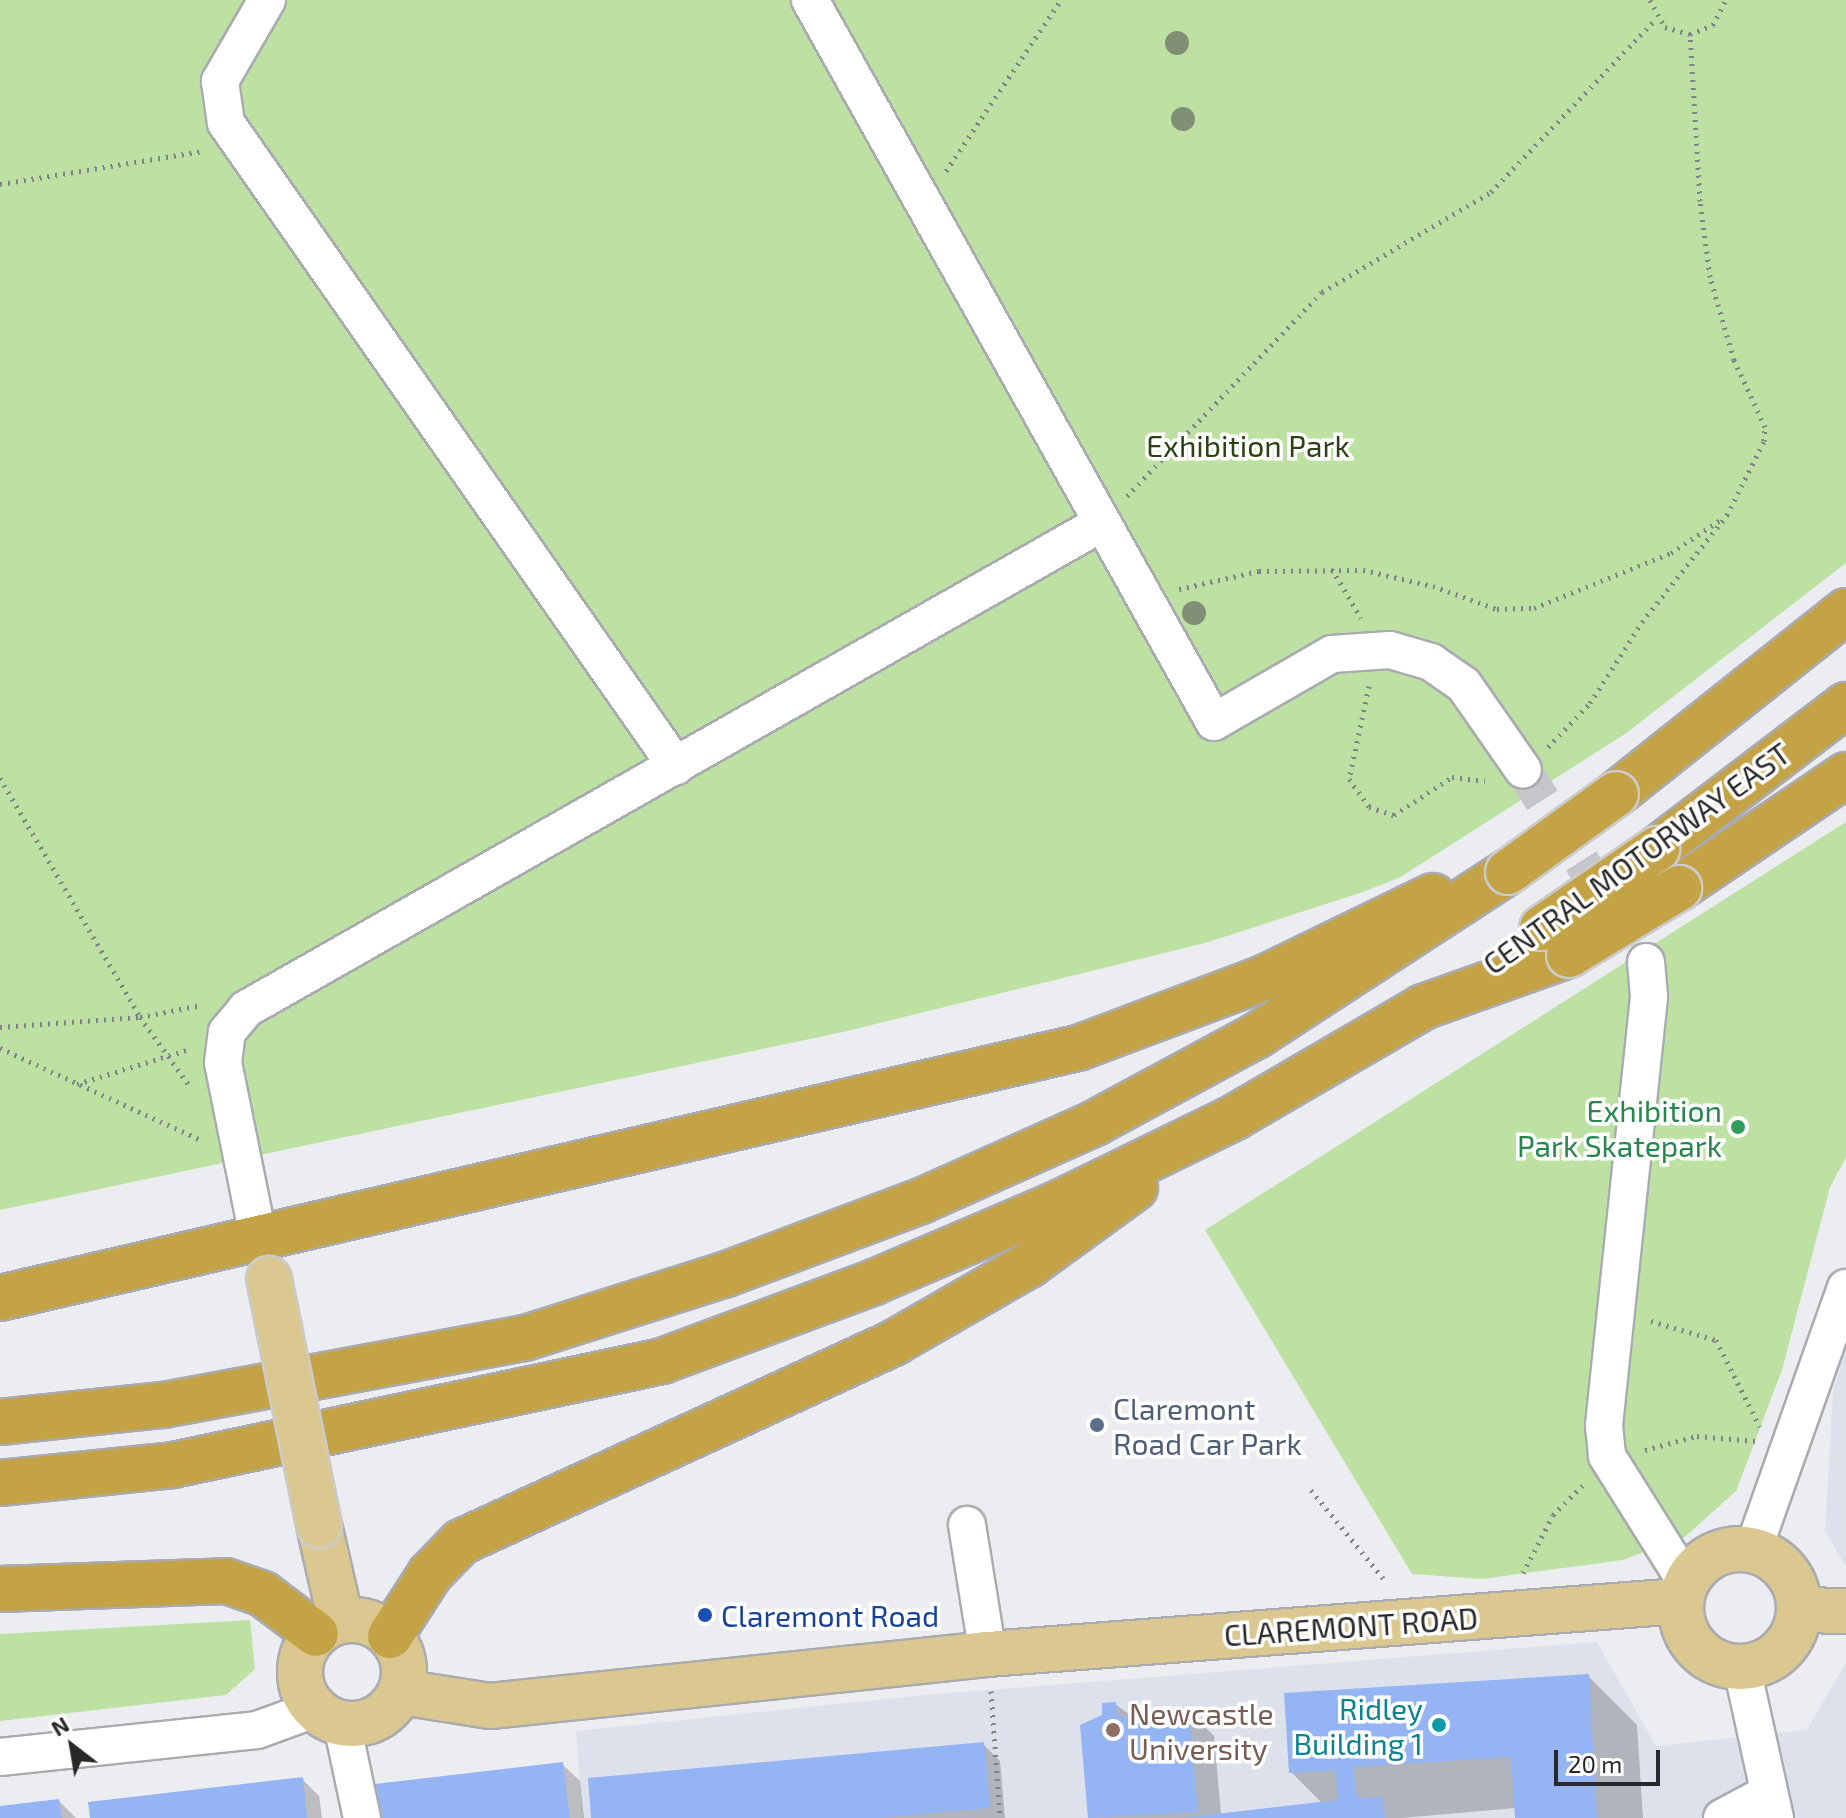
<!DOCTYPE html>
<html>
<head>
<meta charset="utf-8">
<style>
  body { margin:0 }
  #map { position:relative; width:1846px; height:1818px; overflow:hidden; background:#ebedf1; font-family:"Exo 2",sans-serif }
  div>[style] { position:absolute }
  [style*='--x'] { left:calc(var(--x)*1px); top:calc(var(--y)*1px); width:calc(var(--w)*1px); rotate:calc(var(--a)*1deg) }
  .built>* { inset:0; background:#dce1ec }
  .green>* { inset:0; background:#bde1a3 }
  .shadow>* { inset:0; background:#0003 }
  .building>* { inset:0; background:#95b4f3 }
  .minor-tunnel>* { height:36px; margin-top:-18px; transform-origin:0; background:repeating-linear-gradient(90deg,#c4c6c9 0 36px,transparent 0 54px) }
  .path>* { height:5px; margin-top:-2.5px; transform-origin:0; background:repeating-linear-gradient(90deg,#828386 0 2px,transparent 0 8px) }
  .roads { filter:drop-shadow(2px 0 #aaabaf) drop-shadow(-2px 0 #aaabaf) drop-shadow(0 2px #aaabaf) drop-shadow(0 -2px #aaabaf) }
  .minor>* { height:36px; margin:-18px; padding:0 18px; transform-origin:18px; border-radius:18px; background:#fff }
  .major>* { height:44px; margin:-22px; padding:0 22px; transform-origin:22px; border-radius:22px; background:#dbc890 }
  .major>.ring { margin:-22px; padding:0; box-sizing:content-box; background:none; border:44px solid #dbc890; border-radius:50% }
  .highway>* { height:44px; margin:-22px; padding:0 22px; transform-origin:22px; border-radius:22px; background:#c3a346 }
  .bridges { filter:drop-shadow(2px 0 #cbcbcc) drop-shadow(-2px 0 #cbcbcc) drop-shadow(0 2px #cbcbcc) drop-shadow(0 -2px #cbcbcc) }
  .major-bridge>* { height:44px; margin:-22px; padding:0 22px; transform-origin:22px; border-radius:22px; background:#dbc890 }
  .highway-bridge>* { height:44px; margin:-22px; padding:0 22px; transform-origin:22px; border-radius:22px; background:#c3a346 }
  .trees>* { width:24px; height:24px; margin:-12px; border-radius:50%; background:#818f77 }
  .dots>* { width:22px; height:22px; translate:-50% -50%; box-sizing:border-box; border:4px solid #fff; border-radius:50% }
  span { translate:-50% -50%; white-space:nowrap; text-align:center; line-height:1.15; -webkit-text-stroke:7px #fff; paint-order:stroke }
  .park-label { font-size:30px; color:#2b4214 }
  .street-label { font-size:30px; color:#28282a }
  .leisure-label { font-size:30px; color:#27864d }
  .right { translate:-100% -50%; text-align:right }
  .service-label { font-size:30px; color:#4e5e75 }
  .left { translate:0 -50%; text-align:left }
  .transit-label { font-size:30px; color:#164399 }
  .culture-label { font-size:30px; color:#0d838f }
  .education-label { font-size:30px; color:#785e54 }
  .north { position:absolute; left:32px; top:1706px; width:80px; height:80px; -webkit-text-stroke:6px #fff; paint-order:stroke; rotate:329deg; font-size:22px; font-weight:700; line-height:32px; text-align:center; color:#28282a }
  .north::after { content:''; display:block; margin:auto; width:28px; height:36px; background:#28282a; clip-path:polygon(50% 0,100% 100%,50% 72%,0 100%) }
  .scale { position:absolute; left:1554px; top:1750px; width:106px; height:36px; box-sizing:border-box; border:4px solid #28282a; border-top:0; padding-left:10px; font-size:24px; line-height:28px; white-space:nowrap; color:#28282a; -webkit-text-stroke:6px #fff; paint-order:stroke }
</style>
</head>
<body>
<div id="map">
  <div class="built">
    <div style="clip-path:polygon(1846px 1348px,1846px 1567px,1825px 1531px,1833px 1393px)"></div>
    <div style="clip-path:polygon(1597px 1642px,1656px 1746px,1807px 1730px,1846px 1662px,1846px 1818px,582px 1818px,576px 1731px,925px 1695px)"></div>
  </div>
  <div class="green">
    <div style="clip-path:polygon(0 0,1846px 0,1846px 563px,1625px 734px,1399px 878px,1360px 893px,1205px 943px,843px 1032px,0 1210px)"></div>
    <div style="clip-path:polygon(1846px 822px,1846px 1157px,1830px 1187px,1782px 1370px,1736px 1491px,1686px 1536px,1623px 1560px,1482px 1579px,1412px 1574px,1205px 1230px)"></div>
    <div style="clip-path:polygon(250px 1620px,255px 1669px,226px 1695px,0 1721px,0 1634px)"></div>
  </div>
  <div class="shadow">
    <div style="clip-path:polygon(1588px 1676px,1637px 1725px,1643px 1818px,1517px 1818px,1516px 1808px,1401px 1818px,1090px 1818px,1082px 1726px,1104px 1716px,1115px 1704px,1141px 1723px,1188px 1710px,1214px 1736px,1221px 1814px,1322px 1803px,1291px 1772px)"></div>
    <div style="clip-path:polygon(983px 1744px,1000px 1761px,1005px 1818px,593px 1818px)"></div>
    <div style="clip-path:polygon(562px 1764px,580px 1781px,584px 1818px,381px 1818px)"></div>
    <div style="clip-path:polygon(302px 1779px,319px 1796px,322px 1818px,92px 1818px)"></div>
    <div style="clip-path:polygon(59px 1801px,76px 1818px,0 1818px,0 1808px)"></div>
  </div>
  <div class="building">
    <div style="clip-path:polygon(1589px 1674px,1597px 1818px,1515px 1818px,1511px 1757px,1353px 1767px,1357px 1798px,1383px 1797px,1385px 1818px,1181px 1818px,1337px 1800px,1336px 1770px,1289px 1773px,1284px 1693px)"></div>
    <div style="clip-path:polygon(1116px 1702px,1117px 1715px,1139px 1720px,1138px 1713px,1189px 1708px,1198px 1812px,1088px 1818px,1080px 1725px,1102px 1715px,1102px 1703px)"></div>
    <div style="clip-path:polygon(984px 1742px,990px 1808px,878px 1818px,591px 1818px,588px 1778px)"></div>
    <div style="clip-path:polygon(563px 1762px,570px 1818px,379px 1818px,375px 1784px)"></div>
    <div style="clip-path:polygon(303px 1777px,307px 1818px,90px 1818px,88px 1802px)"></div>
    <div style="clip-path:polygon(59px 1799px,62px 1818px,0 1818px,0 1806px)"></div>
  </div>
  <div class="minor-tunnel">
    <div style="--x:1523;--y:770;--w:228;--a:57.4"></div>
  </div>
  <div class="path">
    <div style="--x:1650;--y:0;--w:31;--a:61"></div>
    <div style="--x:1665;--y:27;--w:26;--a:16"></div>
    <div style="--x:1690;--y:34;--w:25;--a:-21"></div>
    <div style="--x:1713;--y:25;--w:28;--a:-63"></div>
    <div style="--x:946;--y:171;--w:206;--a:-56.1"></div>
    <div style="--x:0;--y:184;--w:206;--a:-9.2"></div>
    <div style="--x:1127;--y:496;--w:282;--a:-46.3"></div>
    <div style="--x:1322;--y:292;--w:196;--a:-30.6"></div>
    <div style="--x:1491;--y:192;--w:239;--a:-46.4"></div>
    <div style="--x:1332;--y:569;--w:57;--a:59.4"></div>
    <div style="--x:1179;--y:589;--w:82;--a:-12.7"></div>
    <div style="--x:1259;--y:571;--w:104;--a:-0.6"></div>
    <div style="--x:1363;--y:570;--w:72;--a:12.9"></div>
    <div style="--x:1433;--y:586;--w:68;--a:19.8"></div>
    <div style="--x:1497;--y:609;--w:37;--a:-2"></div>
    <div style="--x:1534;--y:608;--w:148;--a:-21.9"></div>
    <div style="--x:1671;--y:553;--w:63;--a:-33.9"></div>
    <div style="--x:1369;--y:686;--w:95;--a:102.1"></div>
    <div style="--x:1349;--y:779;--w:34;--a:54"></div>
    <div style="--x:1369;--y:807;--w:26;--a:18"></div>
    <div style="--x:1394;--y:815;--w:69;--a:-33.2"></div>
    <div style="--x:1452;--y:777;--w:33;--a:7"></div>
    <div style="--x:1548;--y:747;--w:61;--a:-46.3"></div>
    <div style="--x:1590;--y:703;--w:96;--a:-57.3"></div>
    <div style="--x:1642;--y:622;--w:137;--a:-51.5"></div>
    <div style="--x:1727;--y:515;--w:83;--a:-63.4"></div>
    <div style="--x:1764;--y:441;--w:14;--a:-86"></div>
    <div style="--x:1765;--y:427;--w:74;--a:-114.8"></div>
    <div style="--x:1734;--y:360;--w:86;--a:-106.1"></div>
    <div style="--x:1710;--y:277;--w:77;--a:-97.5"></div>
    <div style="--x:1700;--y:201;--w:167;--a:-93.4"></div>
    <div style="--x:0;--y:778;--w:277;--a:59.6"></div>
    <div style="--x:140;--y:1017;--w:87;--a:54.3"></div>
    <div style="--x:0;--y:1027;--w:140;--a:-4.1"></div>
    <div style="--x:140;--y:1017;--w:63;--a:-11"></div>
    <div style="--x:0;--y:1048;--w:223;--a:24.6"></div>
    <div style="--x:77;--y:1084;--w:118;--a:-17.2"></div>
    <div style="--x:1651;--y:1321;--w:68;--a:16.3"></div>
    <div style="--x:1716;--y:1340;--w:97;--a:63.2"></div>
    <div style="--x:1645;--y:1450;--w:54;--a:-15.1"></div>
    <div style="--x:1697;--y:1436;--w:59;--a:4.8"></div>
    <div style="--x:1311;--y:1490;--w:120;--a:50.7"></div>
    <div style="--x:1523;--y:1573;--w:65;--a:-62.7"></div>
    <div style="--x:1553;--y:1515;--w:44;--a:-45"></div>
    <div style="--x:991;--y:1691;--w:127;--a:85.9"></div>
  </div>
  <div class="roads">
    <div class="minor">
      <div style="--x:267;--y:0;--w:94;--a:120.1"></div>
      <div style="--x:220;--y:81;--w:42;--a:81.9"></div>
      <div style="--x:226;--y:123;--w:785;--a:55.01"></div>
      <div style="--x:810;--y:0;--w:827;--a:60.77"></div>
      <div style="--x:1214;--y:722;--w:136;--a:-30"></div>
      <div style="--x:1332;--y:654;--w:58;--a:-3.9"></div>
      <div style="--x:1390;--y:650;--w:43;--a:16.3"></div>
      <div style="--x:1431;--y:662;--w:40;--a:34.9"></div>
      <div style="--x:1464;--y:685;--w:103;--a:55.2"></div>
      <div style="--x:1646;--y:962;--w:35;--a:85"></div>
      <div style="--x:1649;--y:997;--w:431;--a:96"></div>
      <div style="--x:1604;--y:1426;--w:30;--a:84"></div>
      <div style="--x:1607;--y:1456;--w:149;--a:57.9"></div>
      <div style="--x:259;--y:1241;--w:182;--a:-101.4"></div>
      <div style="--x:223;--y:1063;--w:31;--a:-83"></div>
      <div style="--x:227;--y:1032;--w:30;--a:-50"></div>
      <div style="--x:246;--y:1009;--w:982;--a:-29.59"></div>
      <div style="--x:967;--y:1525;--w:131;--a:80.8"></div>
      <div style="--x:1753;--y:1550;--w:278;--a:-70.5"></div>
      <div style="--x:1742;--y:1668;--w:154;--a:77.6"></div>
      <div style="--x:342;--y:1724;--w:96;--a:78"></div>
      <div style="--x:0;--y:1757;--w:258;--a:-6"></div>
      <div style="--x:257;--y:1730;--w:62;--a:-19.9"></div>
      <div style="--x:1722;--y:1818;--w:51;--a:-28.1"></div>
    </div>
    <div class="major">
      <div style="--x:319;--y:1525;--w:98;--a:77.1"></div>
      <div class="ring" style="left:1681px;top:1549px;width:74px;height:74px"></div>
      <div style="--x:1799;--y:1610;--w:47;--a:1.2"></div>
      <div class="ring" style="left:300px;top:1620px;width:60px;height:60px"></div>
      <div style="--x:401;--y:1692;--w:90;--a:8.9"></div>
      <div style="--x:490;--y:1706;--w:501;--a:-5.96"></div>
      <div style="--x:988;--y:1654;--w:694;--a:-4.38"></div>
    </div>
    <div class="highway">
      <div style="--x:1616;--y:794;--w:294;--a:-38.5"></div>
      <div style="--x:1657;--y:849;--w:238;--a:-37.3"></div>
      <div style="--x:1679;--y:888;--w:202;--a:-34.1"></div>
      <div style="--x:0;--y:1298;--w:1107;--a:-13.06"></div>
      <div style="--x:1078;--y:1048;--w:197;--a:-20.6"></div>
      <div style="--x:1262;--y:979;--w:190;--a:-25.9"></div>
      <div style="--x:0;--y:1422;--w:164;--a:-6"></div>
      <div style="--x:163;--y:1405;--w:368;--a:-10.5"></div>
      <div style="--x:525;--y:1338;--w:209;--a:-17.6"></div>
      <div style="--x:724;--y:1275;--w:210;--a:-20.6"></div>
      <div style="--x:921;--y:1201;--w:191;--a:-24.1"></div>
      <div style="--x:1095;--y:1123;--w:183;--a:-28.4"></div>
      <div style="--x:1256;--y:1036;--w:301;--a:-33.1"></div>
      <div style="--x:0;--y:1483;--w:174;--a:-5.9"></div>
      <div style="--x:173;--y:1465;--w:500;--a:-12"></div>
      <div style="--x:662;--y:1361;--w:226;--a:-20.4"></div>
      <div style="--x:874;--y:1282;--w:199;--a:-23.1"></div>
      <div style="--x:1057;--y:1204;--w:198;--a:-26"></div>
      <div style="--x:1235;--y:1117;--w:218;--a:-30.3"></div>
      <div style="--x:1423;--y:1007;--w:155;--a:-19.6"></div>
      <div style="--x:0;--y:1589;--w:226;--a:-2"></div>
      <div style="--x:226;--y:1581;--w:39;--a:19"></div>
      <div style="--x:263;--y:1594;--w:66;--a:37"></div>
      <div style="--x:390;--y:1636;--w:74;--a:-57.2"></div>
      <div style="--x:430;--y:1574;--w:45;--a:-45.9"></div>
      <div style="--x:461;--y:1542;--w:478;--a:-24.7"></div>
      <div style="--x:895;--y:1342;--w:155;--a:-29.9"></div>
      <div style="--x:1029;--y:1265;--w:131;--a:-36"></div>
    </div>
  </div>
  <div class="bridges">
    <div class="major-bridge">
      <div style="--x:269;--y:1279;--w:251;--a:78.5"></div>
    </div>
    <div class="highway-bridge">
      <div style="--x:1508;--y:872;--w:133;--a:-35.8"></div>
      <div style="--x:1542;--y:928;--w:140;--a:-34.5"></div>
      <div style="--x:1569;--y:955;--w:129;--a:-31.3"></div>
    </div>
  </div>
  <div class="trees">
    <div style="left:1177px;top:43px"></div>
    <div style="left:1183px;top:119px"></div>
    <div style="left:1194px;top:613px"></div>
  </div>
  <div class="dots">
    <div style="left:1738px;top:1127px;background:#2e9e5b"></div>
    <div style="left:1097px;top:1425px;background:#5c6f8a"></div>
    <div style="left:705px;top:1615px;background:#1a4fb4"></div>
    <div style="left:1439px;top:1725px;background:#0f9aa8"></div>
    <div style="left:1113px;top:1730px;background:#8d6e63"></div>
  </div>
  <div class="park-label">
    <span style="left:1248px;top:445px">Exhibition Park</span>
  </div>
  <div class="street-label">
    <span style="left:1636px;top:858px;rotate:-36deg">CENTRAL MOTORWAY EAST</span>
    <span style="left:1351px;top:1626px;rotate:-4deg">CLAREMONT ROAD</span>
  </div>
  <div class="leisure-label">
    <span class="right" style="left:1722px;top:1127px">Exhibition<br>Park Skatepark</span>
  </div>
  <div class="service-label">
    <span class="left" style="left:1113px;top:1425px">Claremont<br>Road Car Park</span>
  </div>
  <div class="transit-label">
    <span class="left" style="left:721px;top:1615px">Claremont Road</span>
  </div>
  <div class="culture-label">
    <span class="right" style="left:1423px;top:1725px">Ridley<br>Building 1</span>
  </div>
  <div class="education-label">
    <span class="left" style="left:1129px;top:1730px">Newcastle<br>University</span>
  </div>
  <div class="north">N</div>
  <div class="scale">20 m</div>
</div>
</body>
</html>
